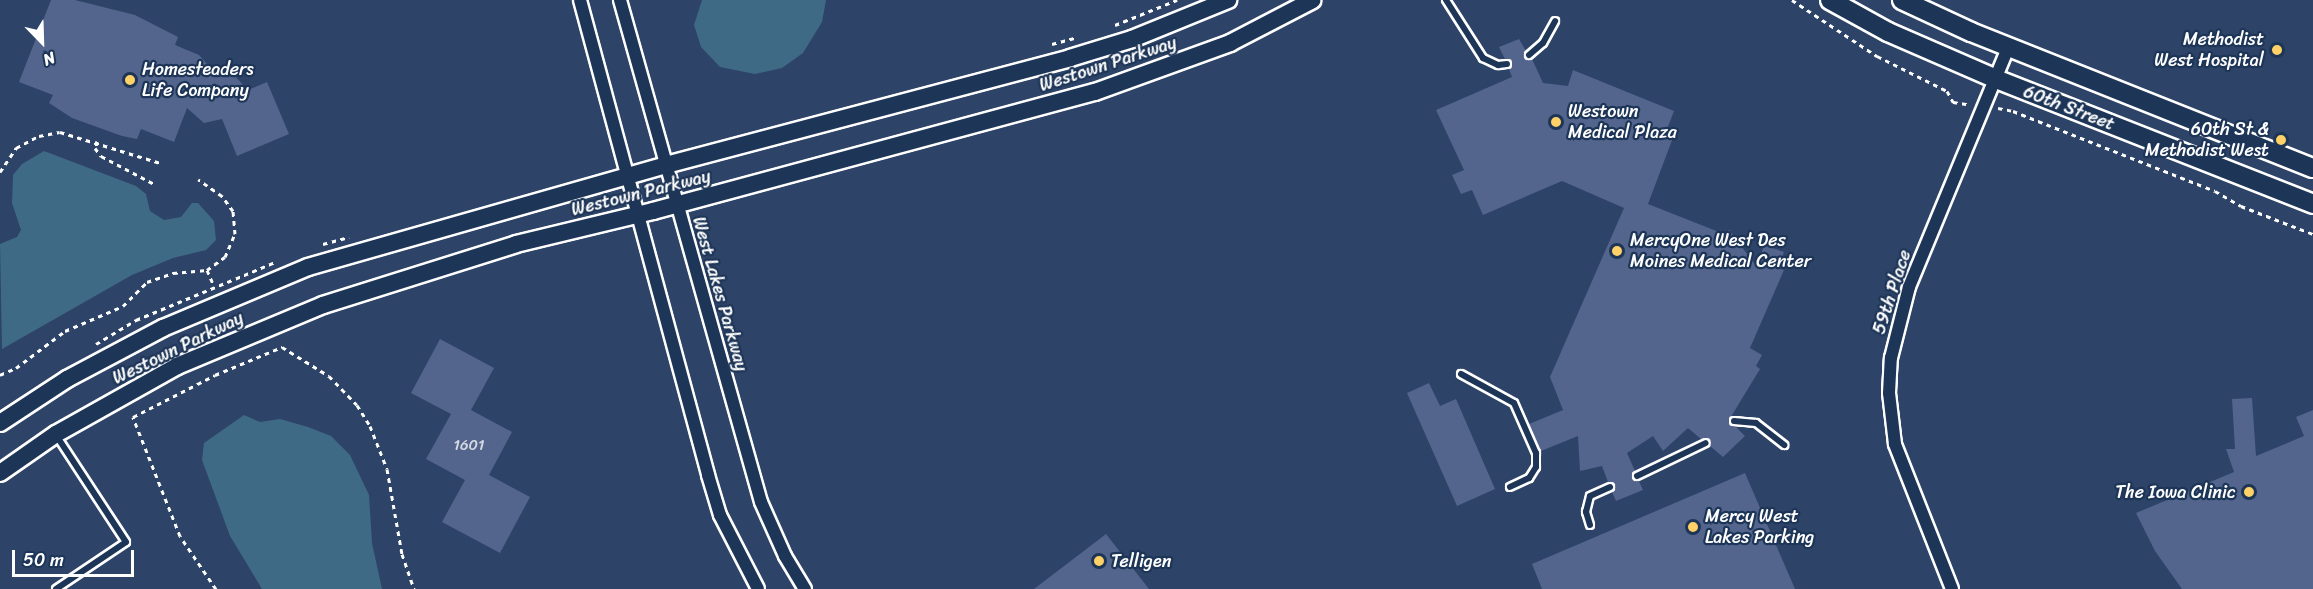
<!DOCTYPE html>
<html>
<head>
<meta charset="utf-8">
<style>
  body { margin:0 }
  #map { position:relative; width:2313px; height:589px; overflow:hidden; background:#1d3557; font-family:Sriracha,sans-serif }
  div>[style] { position:absolute }
  [style*='--x'] { left:calc(var(--x)*1px); top:calc(var(--y)*1px); width:calc(var(--w)*1px); rotate:calc(var(--a)*1deg) }
  .built>* { inset:0; background:#2d4367 }
  .water>* { inset:0; background:#3f6a85 }
  .building>* { inset:0; background:#53658c }
  .path>* { height:3px; margin-top:-1.5px; transform-origin:0; background:repeating-linear-gradient(90deg,#fff 0 4.5px,transparent 0 9px) }
  .roads { filter:drop-shadow(2px 0 #fff) drop-shadow(-2px 0 #fff) drop-shadow(0 2px #fff) drop-shadow(0 -2px #fff) }
  .service>* { height:6px; margin:-3px; padding:0 3px; transform-origin:3px; border-radius:3px; background:#1d3557 }
  .minor>* { height:12px; margin:-6px; padding:0 6px; transform-origin:6px; border-radius:6px; background:#1d3557 }
  .tertiary>* { height:16px; margin:-8px; padding:0 8px; transform-origin:8px; border-radius:8px; background:#1d3557 }
  .secondary>* { height:18px; margin:-9px; padding:0 9px; transform-origin:9px; border-radius:9px; background:#1d3557 }
  .dots>* { width:16px; height:16px; translate:-50% -50%; box-sizing:border-box; border:3px solid #1d3557; border-radius:50% }
  span { translate:-50% -50%; white-space:nowrap; text-align:center; line-height:1.15; -webkit-text-stroke:4.5px #1d3557; paint-order:stroke }
  .number-label { font-size:15px; color:#d4d8e2 }
  .number-label span { -webkit-text-stroke-width:0 }
  .poi-label { font-size:18px; color:#fff }
  .right { translate:-100% -50%; text-align:right }
  .left { translate:0 -50%; text-align:left }
  .street-label { font-size:18px; color:#fff }
  .north { position:absolute; left:12px; top:12px; width:60px; height:60px; -webkit-text-stroke:4px #1d3557; paint-order:stroke; rotate:157deg; font-size:16px; font-weight:700; line-height:24px; text-align:center; color:#fff }
  .north::after { content:''; display:block; margin:auto; width:21px; height:27px; background:#fff; clip-path:polygon(50% 0,100% 100%,50% 72%,0 100%) }
  .scale { position:absolute; left:12px; top:550px; width:122px; height:27px; box-sizing:border-box; border:3px solid #fff; border-top:0; padding-left:8px; font-size:18px; line-height:21px; white-space:nowrap; color:#fff; -webkit-text-stroke:4px #1d3557; paint-order:stroke }
</style>
</head>
<body>
<div id="map">
  <div class="built">
    <div style="clip-path:polygon(0 0,2313px 0,2313px 589px,0 589px)"></div>
  </div>
  <div class="water">
    <div style="clip-path:polygon(702px 0,826px 0,822px 22px,803px 53px,782px 68px,755px 74px,720px 67px,701px 47px,694px 25px)"></div>
    <div style="clip-path:polygon(44px 151px,136px 186px,146px 194px,150px 211px,164px 220px,181px 217px,192px 203px,198px 203px,214px 221px,216px 240px,206px 250px,173px 258px,132px 275px,2px 349px,0 244px,17px 237px,21px 230px,12px 203px,13px 175px,22px 164px)"></div>
    <div style="clip-path:polygon(244px 415px,260px 422px,280px 419px,308px 427px,331px 436px,350px 455px,369px 495px,372px 543px,382px 589px,262px 589px,230px 536px,202px 460px,204px 443px)"></div>
  </div>
  <div class="building">
    <div style="clip-path:polygon(51px 0,75px 0,135px 15px,178px 37px,175px 45px,199px 55px,207px 64px,231px 72px,248px 90px,267px 82px,289px 134px,237px 156px,222px 119px,204px 123px,187px 108px,174px 142px,141px 129px,137px 139px,122px 136px,72px 118px,49px 103px,53px 95px,19px 82px)"></div>
    <div style="clip-path:polygon(1519px 39px,1526px 51px,1525px 58px,1532px 59px,1543px 83px,1568px 86px,1573px 70px,1674px 111px,1666px 132px,1674px 135px,1648px 204px,1724px 234px,1729px 230px,1757px 267px,1764px 245px,1784px 252px,1778px 268px,1784px 270px,1750px 348px,1762px 355px,1756px 366px,1760px 369px,1729px 420px,1745px 436px,1723px 457px,1710px 446px,1709px 439px,1701px 439px,1688px 428px,1663px 451px,1653px 436px,1627px 453px,1635px 471px,1632px 478px,1639px 481px,1643px 490px,1616px 501px,1612px 492px,1615px 485px,1608px 482px,1602px 466px,1580px 471px,1578px 436px,1541px 451px,1529px 424px,1563px 410px,1550px 377px,1624px 208px,1562px 181px,1483px 215px,1472px 190px,1461px 194px,1452px 175px,1464px 170px,1436px 110px,1512px 77px,1509px 69px,1512px 61px,1505px 59px,1499px 47px)"></div>
    <div style="clip-path:polygon(440px 339px,494px 368px,471px 410px,512px 432px,489px 475px,530px 497px,500px 553px,442px 522px,465px 480px,426px 459px,451px 414px,411px 393px)"></div>
    <div style="clip-path:polygon(1429px 383px,1440px 406px,1456px 399px,1495px 489px,1457px 506px,1407px 393px)"></div>
    <div style="clip-path:polygon(2252px 398px,2256px 456px,2304px 436px,2296px 417px,2313px 410px,2313px 589px,2182px 589px,2155px 551px,2136px 513px,2234px 472px,2226px 449px,2235px 449px,2232px 399px)"></div>
    <div style="clip-path:polygon(1745px 473px,1795px 589px,1542px 589px,1532px 564px)"></div>
    <div style="clip-path:polygon(1106px 534px,1149px 589px,1034px 589px)"></div>
  </div>
  <div class="path">
    <div style="--x:1792;--y:0;--w:102;--a:33.4"></div>
    <div style="--x:1877;--y:56;--w:78;--a:26.6"></div>
    <div style="--x:1947;--y:91;--w:13;--a:61"></div>
    <div style="--x:1953;--y:102;--w:18;--a:9"></div>
    <div style="--x:1115;--y:25;--w:67;--a:-22"></div>
    <div style="--x:1052;--y:44;--w:24;--a:-15"></div>
    <div style="--x:1998;--y:108;--w:15;--a:11"></div>
    <div style="--x:2013;--y:111;--w:217;--a:21.6"></div>
    <div style="--x:2215;--y:191;--w:30;--a:30"></div>
    <div style="--x:2241;--y:206;--w:77;--a:21.3"></div>
    <div style="--x:97;--y:141;--w:7;--a:106"></div>
    <div style="--x:95;--y:148;--w:10;--a:53"></div>
    <div style="--x:101;--y:156;--w:62;--a:27.8"></div>
    <div style="--x:0;--y:172;--w:29;--a:-56"></div>
    <div style="--x:16;--y:148;--w:26;--a:-28"></div>
    <div style="--x:39;--y:136;--w:21;--a:-11"></div>
    <div style="--x:60;--y:132;--w:105;--a:17.2"></div>
    <div style="--x:323;--y:244;--w:27;--a:-15"></div>
    <div style="--x:207;--y:270;--w:17;--a:66"></div>
    <div style="--x:96;--y:344;--w:47;--a:-31"></div>
    <div style="--x:136;--y:320;--w:151;--a:-22.6"></div>
    <div style="--x:0;--y:375;--w:17;--a:-24"></div>
    <div style="--x:16;--y:368;--w:61;--a:-37.1"></div>
    <div style="--x:65;--y:331;--w:63;--a:-23.3"></div>
    <div style="--x:123;--y:306;--w:34;--a:-45"></div>
    <div style="--x:147;--y:282;--w:28;--a:-19"></div>
    <div style="--x:173;--y:273;--w:34;--a:-5"></div>
    <div style="--x:207;--y:270;--w:22;--a:-36"></div>
    <div style="--x:225;--y:257;--w:25;--a:-67"></div>
    <div style="--x:235;--y:234;--w:23;--a:-95"></div>
    <div style="--x:233;--y:211;--w:19;--a:-126"></div>
    <div style="--x:222;--y:196;--w:29;--a:-145"></div>
    <div style="--x:216;--y:589;--w:64;--a:-124.2"></div>
    <div style="--x:180;--y:536;--w:128;--a:-111.6"></div>
    <div style="--x:133;--y:417;--w:92;--a:-27.1"></div>
    <div style="--x:215;--y:375;--w:73;--a:-22.7"></div>
    <div style="--x:282;--y:347;--w:55;--a:31.7"></div>
    <div style="--x:329;--y:376;--w:40;--a:46"></div>
    <div style="--x:357;--y:405;--w:25;--a:58"></div>
    <div style="--x:370;--y:426;--w:46;--a:68.4"></div>
    <div style="--x:387;--y:469;--w:86;--a:80"></div>
    <div style="--x:402;--y:554;--w:37;--a:71"></div>
  </div>
  <div class="roads">
    <div class="service">
      <div style="--x:1446;--y:0;--w:69;--a:57.5"></div>
      <div style="--x:1483;--y:58;--w:17;--a:25"></div>
      <div style="--x:1498;--y:65;--w:9;--a:-6"></div>
      <div style="--x:1529;--y:55;--w:18;--a:-41"></div>
      <div style="--x:1543;--y:43;--w:25;--a:-61"></div>
      <div style="--x:1461;--y:374;--w:60;--a:28.7"></div>
      <div style="--x:1514;--y:403;--w:55;--a:66.3"></div>
      <div style="--x:1536;--y:453;--w:14;--a:90"></div>
      <div style="--x:1536;--y:467;--w:13;--a:122"></div>
      <div style="--x:1529;--y:478;--w:21;--a:155"></div>
      <div style="--x:1734;--y:421;--w:22;--a:5"></div>
      <div style="--x:1756;--y:423;--w:36;--a:38"></div>
      <div style="--x:1637;--y:476;--w:76;--a:-25.6"></div>
      <div style="--x:1590;--y:525;--w:14;--a:-107"></div>
      <div style="--x:1586;--y:512;--w:16;--a:-76"></div>
      <div style="--x:1590;--y:496;--w:22;--a:-24"></div>
      <div style="--x:56;--y:589;--w:84;--a:-33.9"></div>
      <div style="--x:126;--y:542;--w:128;--a:-123.2"></div>
    </div>
    <div class="minor">
      <div style="--x:580;--y:0;--w:492;--a:74.9"></div>
      <div style="--x:708;--y:475;--w:42;--a:73.3"></div>
      <div style="--x:720;--y:515;--w:83;--a:62.8"></div>
      <div style="--x:620;--y:0;--w:521;--a:74.31"></div>
      <div style="--x:761;--y:502;--w:59;--a:66"></div>
      <div style="--x:785;--y:556;--w:39;--a:59"></div>
      <div style="--x:1952;--y:589;--w:156;--a:-111.5"></div>
      <div style="--x:1895;--y:444;--w:51;--a:-96.7"></div>
      <div style="--x:1889;--y:393;--w:35;--a:-87"></div>
      <div style="--x:1891;--y:358;--w:73;--a:-75.8"></div>
      <div style="--x:1909;--y:287;--w:261;--a:-67.5"></div>
    </div>
    <div class="tertiary">
      <div style="--x:0;--y:423;--w:80;--a:-33.3"></div>
      <div style="--x:67;--y:379;--w:109;--a:-28"></div>
      <div style="--x:163;--y:328;--w:157;--a:-22.8"></div>
      <div style="--x:308;--y:267;--w:372;--a:-15.9"></div>
      <div style="--x:666;--y:165;--w:418;--a:-14.8"></div>
      <div style="--x:1070;--y:58;--w:65;--a:-17"></div>
      <div style="--x:1132;--y:39;--w:104;--a:-22.1"></div>
      <div style="--x:0;--y:473;--w:68;--a:-34.9"></div>
      <div style="--x:56;--y:434;--w:139;--a:-29.3"></div>
      <div style="--x:177;--y:366;--w:158;--a:-22.7"></div>
      <div style="--x:323;--y:305;--w:202;--a:-17.5"></div>
      <div style="--x:516;--y:244;--w:141;--a:-13.5"></div>
      <div style="--x:653;--y:211;--w:458;--a:-15.1"></div>
      <div style="--x:1095;--y:92;--w:144;--a:-19.9"></div>
      <div style="--x:1230;--y:43;--w:93;--a:-27.4"></div>
    </div>
    <div class="secondary">
      <div style="--x:1830;--y:0;--w:66;--a:28.9"></div>
      <div style="--x:1888;--y:32;--w:118;--a:23.5"></div>
      <div style="--x:1996;--y:79;--w:341;--a:21.5"></div>
      <div style="--x:1902;--y:0;--w:76;--a:24.9"></div>
      <div style="--x:1971;--y:32;--w:368;--a:21.7"></div>
    </div>
  </div>
  <div class="dots">
    <div style="left:2277px;top:50px;background:#ffd166"></div>
    <div style="left:130px;top:80px;background:#ffd166"></div>
    <div style="left:1556px;top:122px;background:#ffd166"></div>
    <div style="left:2281px;top:140px;background:#ffd166"></div>
    <div style="left:1617px;top:251px;background:#ffd166"></div>
    <div style="left:2249px;top:492px;background:#ffd166"></div>
    <div style="left:1693px;top:527px;background:#ffd166"></div>
    <div style="left:1099px;top:561px;background:#ffd166"></div>
  </div>
  <div class="number-label">
    <span style="left:469px;top:446px">1601</span>
  </div>
  <div class="poi-label">
    <span class="right" style="left:2264px;top:50px">Methodist<br>West Hospital</span>
    <span class="left" style="left:142px;top:80px">Homesteaders<br>Life Company</span>
    <span class="left" style="left:1568px;top:122px">Westown<br>Medical Plaza</span>
    <span class="right" style="left:2269px;top:140px">60th St &amp;<br>Methodist West</span>
    <span class="left" style="left:1630px;top:251px">MercyOne West Des<br>Moines Medical Center</span>
    <span class="right" style="left:2236px;top:492px">The Iowa Clinic</span>
    <span class="left" style="left:1705px;top:527px">Mercy West<br>Lakes Parking</span>
    <span class="left" style="left:1111px;top:561px">Telligen</span>
  </div>
  <div class="street-label">
    <span style="left:1108px;top:64px;rotate:-18deg">Westown Parkway</span>
    <span style="left:2069px;top:108px;rotate:21deg">60th Street</span>
    <span style="left:641px;top:193px;rotate:-14deg">Westown Parkway</span>
    <span style="left:1892px;top:292px;rotate:-72deg">59th Place</span>
    <span style="left:720px;top:294px;rotate:74deg">West Lakes Parkway</span>
    <span style="left:178px;top:348px;rotate:-26deg">Westown Parkway</span>
  </div>
  <div class="north">N</div>
  <div class="scale">50 m</div>
</div>
</body>
</html>
